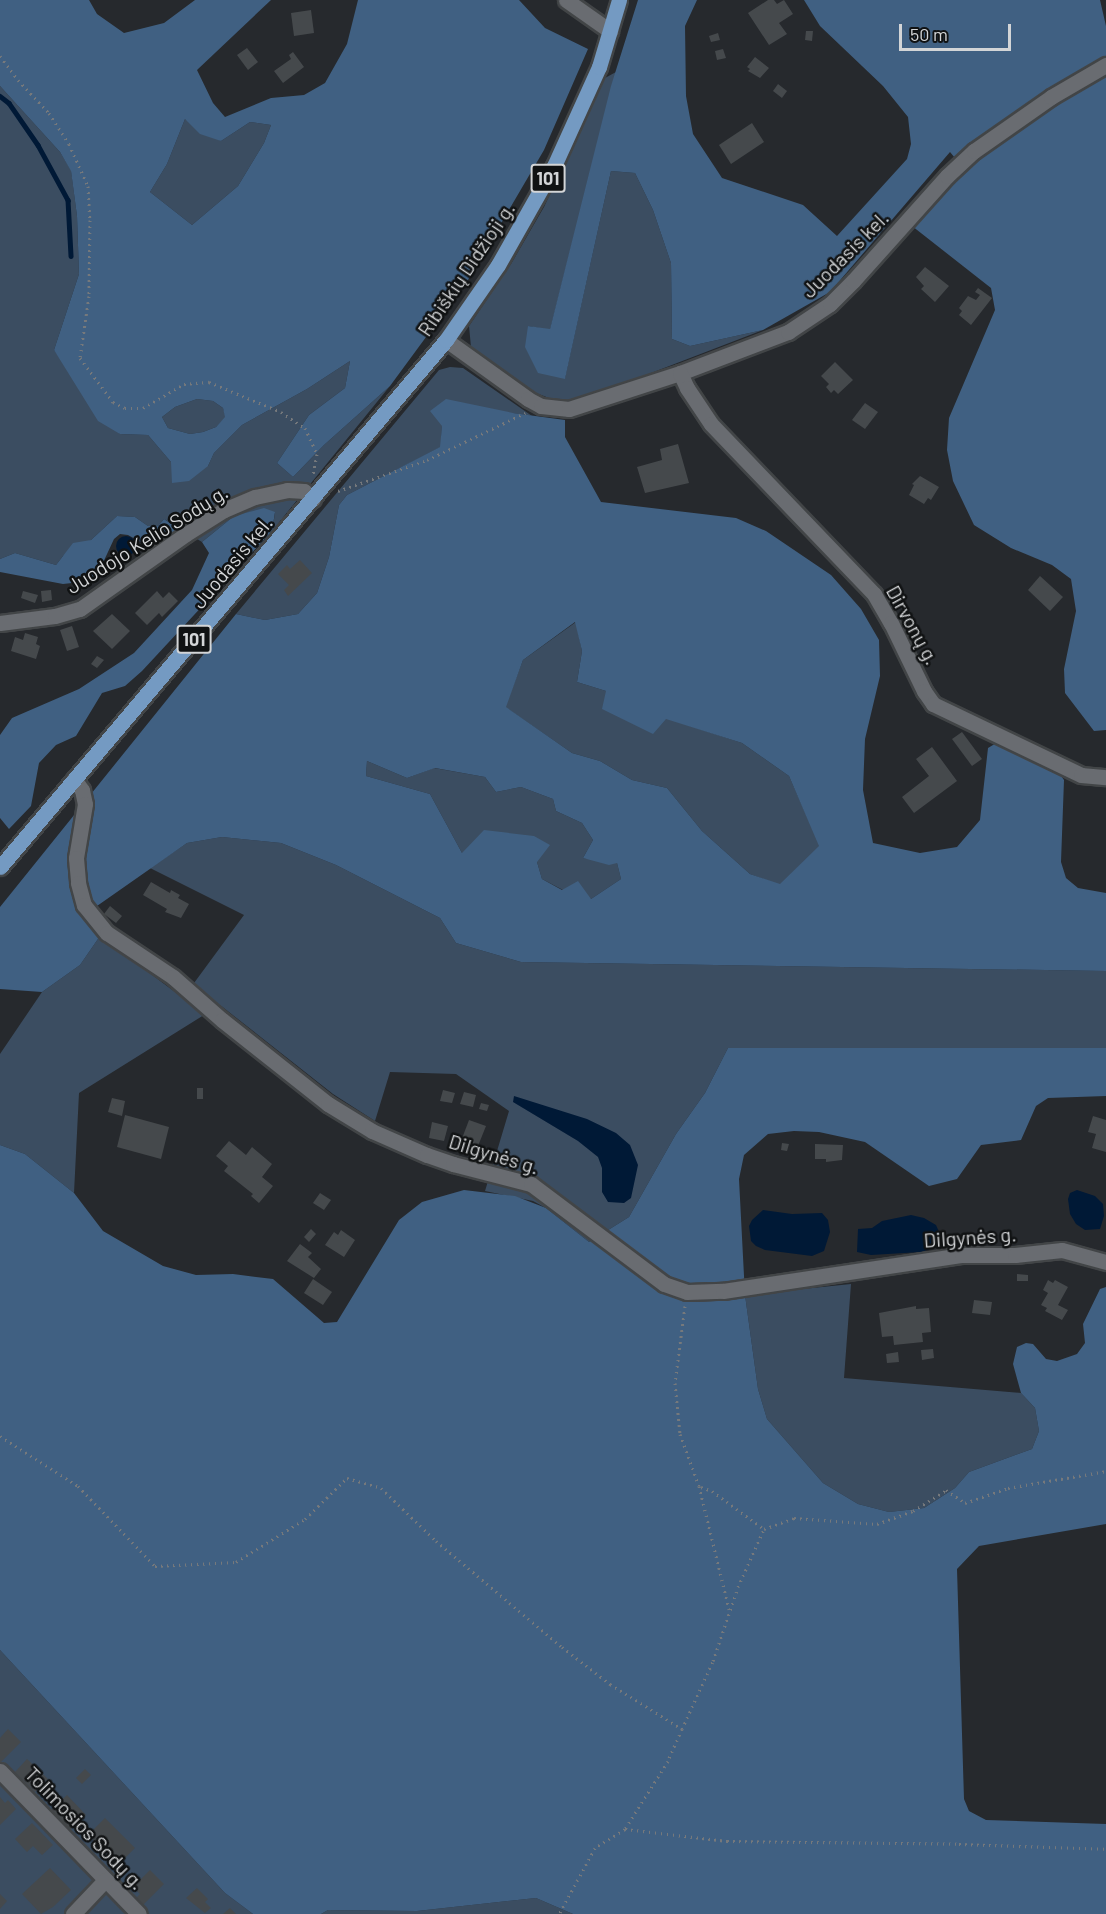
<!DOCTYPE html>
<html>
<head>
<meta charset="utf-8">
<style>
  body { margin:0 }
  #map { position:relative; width:1106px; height:1914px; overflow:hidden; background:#26292d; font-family:Barlow,sans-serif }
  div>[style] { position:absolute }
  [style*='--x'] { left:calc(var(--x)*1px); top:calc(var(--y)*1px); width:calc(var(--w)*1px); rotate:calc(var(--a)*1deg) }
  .green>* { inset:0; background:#3b4d61 }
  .forest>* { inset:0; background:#406082 }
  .water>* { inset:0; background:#001936 }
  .round { border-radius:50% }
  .stream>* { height:4.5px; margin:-2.25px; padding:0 2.25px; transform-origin:2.25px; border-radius:2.25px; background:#001936 }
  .building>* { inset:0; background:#45494c }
  .path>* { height:3px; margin-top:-1.5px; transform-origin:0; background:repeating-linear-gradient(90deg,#76797c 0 1.5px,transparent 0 6px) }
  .roads { filter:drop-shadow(2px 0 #424547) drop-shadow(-2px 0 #424547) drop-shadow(0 2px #424547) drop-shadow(0 -2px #424547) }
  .minor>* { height:15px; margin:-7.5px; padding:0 7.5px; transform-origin:7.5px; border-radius:7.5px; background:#696c71 }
  .major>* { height:15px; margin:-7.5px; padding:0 7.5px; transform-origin:7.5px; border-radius:7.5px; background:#749ac2 }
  span { translate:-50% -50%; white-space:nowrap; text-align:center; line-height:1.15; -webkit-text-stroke:5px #101213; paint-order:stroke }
  .shield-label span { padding:2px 4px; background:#101213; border:2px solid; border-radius:4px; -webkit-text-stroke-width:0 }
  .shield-label { font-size:18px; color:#d3d5d7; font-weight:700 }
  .street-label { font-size:20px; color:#d3d5d7 }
  .scale { position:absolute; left:899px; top:24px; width:112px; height:27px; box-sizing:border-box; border:3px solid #d3d5d7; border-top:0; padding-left:8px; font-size:18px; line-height:21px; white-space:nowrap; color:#d3d5d7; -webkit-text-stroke:4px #101213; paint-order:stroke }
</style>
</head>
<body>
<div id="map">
  <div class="green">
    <div style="clip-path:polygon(616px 72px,550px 330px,528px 326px,565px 378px,611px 171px,635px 173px,653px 210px,671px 263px,672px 339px,690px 346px,763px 330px,599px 393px,567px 401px,554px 400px,526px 389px,471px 347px,469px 326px,511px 264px,544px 207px,605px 78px)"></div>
    <div style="clip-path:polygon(0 86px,60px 152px,71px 170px,77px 216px,79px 274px,54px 350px,120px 434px,148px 435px,171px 462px,208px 466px,214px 453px,242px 425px,307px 389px,350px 361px,345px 388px,309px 415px,277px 463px,293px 477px,324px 445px,390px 386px,272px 531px,275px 513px,234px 516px,202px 542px,164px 519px,158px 526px,148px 526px,135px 517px,117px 516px,91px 540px,63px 556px,56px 565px,15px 553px,0 559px)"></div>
    <div style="clip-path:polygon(185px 119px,221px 141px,250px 122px,271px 125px,264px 143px,238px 186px,192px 225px,150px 192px,167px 164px)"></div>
    <div style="clip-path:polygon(450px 367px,463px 368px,532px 416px,513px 413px,442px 426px,441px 447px,347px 495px,339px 505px,329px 557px,317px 593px,298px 614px,265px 620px,236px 614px,439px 370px)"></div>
    <div style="clip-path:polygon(197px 399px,213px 401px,223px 408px,226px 417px,216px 427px,203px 432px,190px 434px,168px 428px,162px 417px,175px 407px)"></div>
    <div style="clip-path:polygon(576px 622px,582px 651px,577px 682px,606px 691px,666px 718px,742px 743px,789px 776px,820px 846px,780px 885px,750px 874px,702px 831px,667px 788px,632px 780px,600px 761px,572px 753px,505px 707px,523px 660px)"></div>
    <div style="clip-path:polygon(367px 761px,407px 778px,434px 768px,485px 777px,496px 792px,521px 787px,553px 799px,556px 811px,582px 823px,593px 840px,583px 858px,617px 863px,621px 879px,591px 899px,563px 890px,542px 879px,537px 862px,462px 853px,430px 794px,366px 776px)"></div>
    <div style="clip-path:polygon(222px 837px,281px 843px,336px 865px,440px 918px,456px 943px,521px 962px,1106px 971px,1106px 1048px,728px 1048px,705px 1093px,676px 1134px,629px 1217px,589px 1242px,546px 1208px,533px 1201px,485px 1191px,509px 1111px,456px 1074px,390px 1072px,375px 1121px,333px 1094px,220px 1005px,79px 1093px,74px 1193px,25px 1154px,0 1145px,0 1054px,42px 992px,80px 965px,100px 936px,183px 998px,244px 915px,150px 868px,187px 843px)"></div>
    <div style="clip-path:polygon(851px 1284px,844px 1378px,1021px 1393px,1035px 1408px,1039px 1431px,1032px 1449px,969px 1472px,955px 1488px,924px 1508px,889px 1512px,858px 1504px,823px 1483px,767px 1419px,758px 1389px,745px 1295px)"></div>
    <div style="clip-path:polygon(0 1650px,225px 1893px,253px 1914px,0 1914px)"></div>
    <div style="clip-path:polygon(536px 1898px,573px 1914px,321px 1914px,328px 1910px,417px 1911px)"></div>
  </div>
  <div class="forest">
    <div style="clip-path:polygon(evenodd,0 0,89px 0,97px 14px,124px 33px,164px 23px,195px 0,271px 0,197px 70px,213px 103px,225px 117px,271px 98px,304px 95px,325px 83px,347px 44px,358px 0,519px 0,545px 28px,588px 49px,544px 150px,468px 280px,390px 386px,324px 445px,293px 477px,277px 463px,309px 415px,345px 388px,350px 361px,307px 389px,242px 425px,214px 453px,208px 466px,189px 481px,172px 483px,171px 462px,148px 435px,120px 434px,98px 421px,54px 350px,79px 274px,77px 216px,71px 171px,60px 152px,0 86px,0 0,185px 119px,200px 134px,221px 141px,250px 122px,271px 125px,264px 143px,238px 186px,192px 225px,150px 192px,167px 164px,185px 119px,0 0,197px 399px,213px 401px,223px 408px,225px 417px,216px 427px,203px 432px,190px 434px,168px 428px,162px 417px,175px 407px,197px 399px)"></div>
    <div style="clip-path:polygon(638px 0,697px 0,685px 26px,686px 96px,693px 134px,722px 178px,803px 205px,837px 236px,907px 159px,911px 144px,908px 117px,883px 86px,820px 26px,804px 0,1100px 0,1106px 26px,1106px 730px,1094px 731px,1065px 693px,1064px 669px,1076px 611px,1071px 579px,1052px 565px,1011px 548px,974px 525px,953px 481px,947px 450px,949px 418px,995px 310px,991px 288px,912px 226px,965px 170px,950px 152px,830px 292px,763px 330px,690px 346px,672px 339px,671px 263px,653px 210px,635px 173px,611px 171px,565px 379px,538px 373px,525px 347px,528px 326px,550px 329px,611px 86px)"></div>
    <div style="clip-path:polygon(evenodd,446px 399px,513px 413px,565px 420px,565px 437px,601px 502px,736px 518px,766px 531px,831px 575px,861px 609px,879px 640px,880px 676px,865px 739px,863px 790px,873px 843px,920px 853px,957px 847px,980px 820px,988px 748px,998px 742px,1053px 765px,1064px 780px,1061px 862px,1066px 878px,1078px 888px,1106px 893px,1106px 971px,521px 962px,456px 943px,440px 918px,336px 865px,281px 843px,222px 837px,187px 843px,97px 906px,100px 936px,80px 965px,42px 992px,0 989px,0 907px,236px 614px,265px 620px,298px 614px,317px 593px,329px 557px,339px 505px,347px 495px,440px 447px,442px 426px,430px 411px,446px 399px,575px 622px,582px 651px,577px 682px,606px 691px,602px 709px,653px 734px,666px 719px,742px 743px,789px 776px,819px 846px,780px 884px,750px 874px,702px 831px,667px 788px,632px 780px,600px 761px,572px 753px,506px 707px,523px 660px,575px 622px,446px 399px,367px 761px,407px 778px,435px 768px,485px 777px,496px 792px,521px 787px,553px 799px,556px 811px,582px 823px,593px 840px,583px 858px,609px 865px,617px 863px,621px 879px,591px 899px,578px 881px,562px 890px,542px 879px,537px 862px,550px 845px,534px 836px,484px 830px,462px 853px,430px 794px,366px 776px,367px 761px)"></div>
    <div style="clip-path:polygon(264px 508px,275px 512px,272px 531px,142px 671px,125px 686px,102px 693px,76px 736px,56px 745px,39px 763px,31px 806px,9px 829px,0 818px,0 735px,12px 718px,79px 689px,134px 653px,192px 590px,209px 553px,202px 542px,234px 516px)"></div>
    <div style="clip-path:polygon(117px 516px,135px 517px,148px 526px,158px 526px,164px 519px,179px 529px,155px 544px,146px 545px,128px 535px,120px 534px,114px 539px,101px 567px,90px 581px,63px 584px,0 572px,0 559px,15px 553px,56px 565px,73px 543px,91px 540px)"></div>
    <div style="clip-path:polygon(728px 1048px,1106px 1048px,1106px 1096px,1048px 1098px,1036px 1106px,1021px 1140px,981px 1145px,957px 1179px,929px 1186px,865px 1142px,819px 1132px,794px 1131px,768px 1134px,744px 1155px,739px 1179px,745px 1295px,758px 1389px,767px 1419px,823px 1483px,858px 1504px,889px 1512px,924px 1508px,955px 1488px,969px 1472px,1032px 1449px,1039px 1431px,1035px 1408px,1021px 1393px,1013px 1364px,1017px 1347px,1026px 1343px,1033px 1344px,1046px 1359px,1057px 1361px,1077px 1354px,1085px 1343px,1083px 1324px,1100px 1289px,1106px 1287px,1106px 1524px,979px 1546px,957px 1569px,964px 1799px,969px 1811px,986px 1820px,1106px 1824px,1106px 1914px,573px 1914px,536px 1898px,417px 1911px,328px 1910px,321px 1914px,253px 1914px,225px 1893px,0 1650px,0 1145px,25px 1154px,74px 1193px,103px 1231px,163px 1266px,196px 1275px,233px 1274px,273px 1279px,324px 1323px,337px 1322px,399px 1220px,422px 1202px,464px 1190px,515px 1196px,546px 1208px,589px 1242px,629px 1217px,676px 1134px,705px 1093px)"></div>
  </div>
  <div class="water">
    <div class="round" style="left:116px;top:536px;width:20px;height:20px"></div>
    <div style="clip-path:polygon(514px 1096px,587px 1119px,616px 1133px,630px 1145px,638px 1165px,631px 1198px,624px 1203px,608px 1202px,602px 1192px,602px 1168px,598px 1157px,578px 1141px,513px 1102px)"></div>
    <div style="clip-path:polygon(1077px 1190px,1095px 1196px,1103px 1204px,1104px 1216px,1100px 1229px,1085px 1230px,1076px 1224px,1070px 1214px,1068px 1199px,1070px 1193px)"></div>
    <div style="clip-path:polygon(763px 1210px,792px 1214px,822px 1213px,828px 1220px,830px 1232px,824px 1251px,812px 1256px,765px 1250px,756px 1246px,751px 1241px,749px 1226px,752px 1220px)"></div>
    <div style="clip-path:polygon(911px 1215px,924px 1218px,936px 1225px,943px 1241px,939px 1246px,921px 1252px,871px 1255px,857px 1252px,858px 1229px,872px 1228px,882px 1221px)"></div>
  </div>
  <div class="stream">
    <div style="--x:0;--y:96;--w:11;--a:38"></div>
    <div style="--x:9;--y:103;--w:51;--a:55.4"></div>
    <div style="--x:38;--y:145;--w:63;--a:61.4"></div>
    <div style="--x:68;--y:200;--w:56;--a:86.9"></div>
  </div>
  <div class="building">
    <div style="clip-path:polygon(768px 0,774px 0,777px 4px,784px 0,793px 14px,779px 23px,787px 34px,769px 45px,748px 13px)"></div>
    <div style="clip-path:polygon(311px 10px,314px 33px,294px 36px,291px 13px)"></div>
    <div style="clip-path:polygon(806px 31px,813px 31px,812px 41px,805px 40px)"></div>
    <div style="clip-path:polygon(718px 33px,720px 40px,711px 42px,709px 36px)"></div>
    <div style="clip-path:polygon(247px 48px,258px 62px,248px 70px,237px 55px)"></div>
    <div style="clip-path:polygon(723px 49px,726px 58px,717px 60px,715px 51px)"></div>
    <div style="clip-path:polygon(293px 52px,304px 67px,283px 83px,274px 71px,291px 59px,289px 55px)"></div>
    <div style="clip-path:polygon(755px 57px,769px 68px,760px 78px,748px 71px,750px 69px,747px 67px)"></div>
    <div style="clip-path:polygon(778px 84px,787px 91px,782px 98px,773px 91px)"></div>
    <div style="clip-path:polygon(752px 123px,764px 142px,731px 164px,719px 145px)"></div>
    <div style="clip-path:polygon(925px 267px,949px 286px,935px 302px,921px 289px,924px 286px,916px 277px)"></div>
    <div style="clip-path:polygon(978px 288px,992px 298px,971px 325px,959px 315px,962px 311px,959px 308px,968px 296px,976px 300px,980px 295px,975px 292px)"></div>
    <div style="clip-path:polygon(835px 362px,853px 380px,838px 394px,834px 390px,831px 393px,826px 387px,829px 384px,821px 376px)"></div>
    <div style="clip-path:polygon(865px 403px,878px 412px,865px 429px,852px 420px)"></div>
    <div style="clip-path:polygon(678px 444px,689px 483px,645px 493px,637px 467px,662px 460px,660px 449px)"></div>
    <div style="clip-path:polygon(920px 476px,939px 487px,931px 500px,928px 498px,924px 504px,909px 495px,914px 485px,912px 484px)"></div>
    <div style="clip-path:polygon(300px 560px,312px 573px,288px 596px,284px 590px,289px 585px,278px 574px,287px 565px,290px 569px)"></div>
    <div style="clip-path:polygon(1040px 576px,1063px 597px,1050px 611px,1028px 590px)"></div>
    <div style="clip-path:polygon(51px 590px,52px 600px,42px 602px,41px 591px)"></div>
    <div style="clip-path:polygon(23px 591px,38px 595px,35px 603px,21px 598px)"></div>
    <div style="clip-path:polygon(157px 591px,163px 598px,169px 592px,178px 601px,162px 617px,159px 613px,147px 625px,135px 613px)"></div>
    <div style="clip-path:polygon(112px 614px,130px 631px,112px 649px,93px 631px)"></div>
    <div style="clip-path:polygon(72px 626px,79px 647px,67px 651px,60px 630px)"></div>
    <div style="clip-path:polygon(25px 633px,38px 637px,36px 644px,40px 646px,36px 659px,11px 651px,15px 637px,23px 640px)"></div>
    <div style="clip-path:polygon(97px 656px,104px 660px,97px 668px,91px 664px)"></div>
    <div style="clip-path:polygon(962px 732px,982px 759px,972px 766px,952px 739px)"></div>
    <div style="clip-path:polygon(932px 747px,957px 781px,914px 813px,902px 797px,929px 776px,916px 759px)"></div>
    <div style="clip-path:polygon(151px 882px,170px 893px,171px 890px,180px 895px,178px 898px,189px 904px,181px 918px,165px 912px,167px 909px,143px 895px)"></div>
    <div style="clip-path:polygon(110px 906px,122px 916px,116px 923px,104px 914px)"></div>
    <div style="clip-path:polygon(197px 1088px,203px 1088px,203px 1099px,197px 1099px)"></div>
    <div style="clip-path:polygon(443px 1090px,455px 1093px,452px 1103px,440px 1101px)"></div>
    <div style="clip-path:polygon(464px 1092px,476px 1095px,473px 1107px,460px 1104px)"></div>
    <div style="clip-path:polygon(112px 1098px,125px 1101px,122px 1116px,108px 1112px)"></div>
    <div style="clip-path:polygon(481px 1103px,489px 1105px,487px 1111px,479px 1109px)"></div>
    <div style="clip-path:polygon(125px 1115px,169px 1127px,161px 1159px,117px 1147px)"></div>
    <div style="clip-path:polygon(1093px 1116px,1106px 1120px,1106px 1152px,1092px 1148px,1096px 1134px,1088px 1132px)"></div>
    <div style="clip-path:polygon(469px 1120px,486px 1126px,474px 1156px,458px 1149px)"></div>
    <div style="clip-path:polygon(432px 1122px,448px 1126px,444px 1141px,429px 1138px)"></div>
    <div style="clip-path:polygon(229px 1141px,246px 1155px,252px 1147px,272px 1164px,262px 1177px,273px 1186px,259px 1203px,251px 1196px,253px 1194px,224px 1171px,228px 1166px,216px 1156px)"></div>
    <div style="clip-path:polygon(782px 1143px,789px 1144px,787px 1151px,781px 1150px)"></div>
    <div style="clip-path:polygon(815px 1144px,843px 1145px,842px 1160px,826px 1162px,826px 1159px,815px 1159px)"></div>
    <div style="clip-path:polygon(320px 1193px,331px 1200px,324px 1210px,313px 1203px)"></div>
    <div style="clip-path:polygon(311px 1229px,316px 1234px,309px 1242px,304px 1237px)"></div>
    <div style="clip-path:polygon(341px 1230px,355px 1240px,344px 1257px,325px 1245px,334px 1232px,338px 1235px)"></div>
    <div style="clip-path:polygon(300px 1244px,312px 1253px,308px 1257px,321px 1269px,314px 1278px,287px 1261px)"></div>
    <div style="clip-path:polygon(1017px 1274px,1028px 1275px,1028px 1281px,1017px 1281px)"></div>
    <div style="clip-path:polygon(313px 1279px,332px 1292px,323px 1305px,304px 1293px)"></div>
    <div style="clip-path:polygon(1048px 1280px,1053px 1283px,1055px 1280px,1068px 1287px,1058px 1305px,1068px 1310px,1062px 1320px,1045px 1311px,1047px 1308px,1041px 1305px,1048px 1293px,1043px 1290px)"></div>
    <div style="clip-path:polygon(974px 1300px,992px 1302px,990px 1315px,972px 1313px)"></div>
    <div style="clip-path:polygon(916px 1306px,916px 1309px,929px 1308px,931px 1332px,922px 1333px,923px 1342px,894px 1345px,893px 1336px,882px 1337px,879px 1313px)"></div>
    <div style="clip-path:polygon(933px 1349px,934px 1358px,922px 1360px,921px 1350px)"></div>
    <div style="clip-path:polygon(898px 1352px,899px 1362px,887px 1363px,886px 1354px)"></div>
    <div style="clip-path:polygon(8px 1729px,21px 1742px,0 1763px,0 1738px)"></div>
    <div style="clip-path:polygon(27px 1759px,48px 1779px,35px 1792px,15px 1772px)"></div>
    <div style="clip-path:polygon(85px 1769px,91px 1775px,82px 1784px,76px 1778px)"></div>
    <div style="clip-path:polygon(67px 1795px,86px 1815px,70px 1830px,51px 1810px)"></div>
    <div style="clip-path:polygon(0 1797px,5px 1803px,8px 1800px,16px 1809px,0 1825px)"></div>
    <div style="clip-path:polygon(105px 1818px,135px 1848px,118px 1865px,88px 1835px)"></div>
    <div style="clip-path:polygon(32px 1823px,53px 1845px,42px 1855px,33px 1846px,27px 1852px,15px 1839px)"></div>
    <div style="clip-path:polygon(50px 1868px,71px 1890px,53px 1907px,41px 1914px,22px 1894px)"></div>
    <div style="clip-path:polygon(150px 1870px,164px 1884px,142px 1906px,135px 1899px,140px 1894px,133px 1887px)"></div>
    <div style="clip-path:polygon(197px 1888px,208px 1899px,205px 1902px,211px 1908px,205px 1913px,186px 1898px)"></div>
    <div style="clip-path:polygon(0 1894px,7px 1901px,0 1909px)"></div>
    <div style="clip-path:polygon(230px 1908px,236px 1914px,223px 1914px)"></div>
  </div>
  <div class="path">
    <div style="--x:0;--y:56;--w:30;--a:53"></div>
    <div style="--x:18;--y:80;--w:45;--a:46.8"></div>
    <div style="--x:49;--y:113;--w:37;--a:57"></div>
    <div style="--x:69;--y:144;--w:46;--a:65.7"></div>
    <div style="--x:88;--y:186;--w:34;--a:87"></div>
    <div style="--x:90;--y:220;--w:76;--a:90.8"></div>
    <div style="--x:89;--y:296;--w:63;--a:98.3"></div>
    <div style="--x:80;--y:358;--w:55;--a:53.1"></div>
    <div style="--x:113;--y:402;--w:13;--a:27"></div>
    <div style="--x:125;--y:408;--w:18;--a:0"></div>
    <div style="--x:143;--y:408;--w:48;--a:-30.3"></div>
    <div style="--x:184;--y:384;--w:25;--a:-5"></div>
    <div style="--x:209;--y:382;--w:78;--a:22.6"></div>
    <div style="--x:281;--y:412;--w:29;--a:34"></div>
    <div style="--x:305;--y:428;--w:29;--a:65"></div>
    <div style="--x:317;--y:454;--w:20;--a:101"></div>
    <div style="--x:338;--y:491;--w:94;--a:-19.2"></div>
    <div style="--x:427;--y:460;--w:109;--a:-25.6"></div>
    <div style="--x:685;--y:1306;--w:78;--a:97.4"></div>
    <div style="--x:675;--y:1383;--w:51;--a:84.4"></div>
    <div style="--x:680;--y:1434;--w:55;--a:69.9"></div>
    <div style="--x:699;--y:1486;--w:127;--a:76.3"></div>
    <div style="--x:0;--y:1436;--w:93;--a:32.7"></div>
    <div style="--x:78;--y:1486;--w:111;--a:46.1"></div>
    <div style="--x:155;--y:1566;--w:81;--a:-2.8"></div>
    <div style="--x:236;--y:1562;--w:81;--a:-31.9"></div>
    <div style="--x:305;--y:1519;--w:59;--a:-44.3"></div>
    <div style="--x:347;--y:1478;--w:35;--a:16"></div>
    <div style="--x:381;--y:1488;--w:76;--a:43.9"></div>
    <div style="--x:436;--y:1541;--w:165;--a:40.1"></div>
    <div style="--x:562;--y:1647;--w:61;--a:37.6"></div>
    <div style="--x:610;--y:1684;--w:85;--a:32"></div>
    <div style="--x:682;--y:1729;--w:35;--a:114"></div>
    <div style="--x:668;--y:1761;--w:80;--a:122.3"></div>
    <div style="--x:625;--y:1829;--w:36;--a:148"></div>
    <div style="--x:595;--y:1848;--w:75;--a:118.6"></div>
    <div style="--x:701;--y:1487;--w:12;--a:20"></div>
    <div style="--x:712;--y:1491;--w:64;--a:36.2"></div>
    <div style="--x:682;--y:1729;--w:75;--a:-65.5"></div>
    <div style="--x:713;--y:1661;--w:78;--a:-71.3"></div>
    <div style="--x:738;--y:1587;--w:64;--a:-65.9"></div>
    <div style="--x:764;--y:1529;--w:32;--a:-20"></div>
    <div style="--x:794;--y:1518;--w:83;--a:4.1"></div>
    <div style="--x:877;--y:1524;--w:38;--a:-20"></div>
    <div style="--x:913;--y:1511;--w:39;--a:-32"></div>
    <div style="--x:946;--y:1490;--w:23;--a:34"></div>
    <div style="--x:965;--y:1503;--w:46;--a:-19.2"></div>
    <div style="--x:1008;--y:1488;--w:99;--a:-9.8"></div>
    <div style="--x:625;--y:1829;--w:103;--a:6.7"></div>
    <div style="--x:727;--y:1841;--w:232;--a:0.7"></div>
    <div style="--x:959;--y:1844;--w:147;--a:1.9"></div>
  </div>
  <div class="roads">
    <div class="minor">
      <div style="--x:566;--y:0;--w:54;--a:35.2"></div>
      <div style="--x:446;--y:340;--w:101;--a:35.7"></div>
      <div style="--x:528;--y:399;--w:15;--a:28"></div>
      <div style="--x:541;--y:406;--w:28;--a:6"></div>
      <div style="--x:569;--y:409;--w:117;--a:-18"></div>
      <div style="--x:680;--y:373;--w:116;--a:-20.8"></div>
      <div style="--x:788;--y:332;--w:50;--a:-33.7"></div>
      <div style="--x:830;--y:304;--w:33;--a:-45"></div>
      <div style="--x:853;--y:281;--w:141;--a:-48.2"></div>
      <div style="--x:947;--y:176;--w:37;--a:-43"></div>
      <div style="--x:974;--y:151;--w:94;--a:-35"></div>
      <div style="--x:1051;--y:97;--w:64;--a:-30.2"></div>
      <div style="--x:680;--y:373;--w:17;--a:65"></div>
      <div style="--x:687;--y:388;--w:43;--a:56.3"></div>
      <div style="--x:711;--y:424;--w:236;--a:46.2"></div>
      <div style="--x:874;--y:594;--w:34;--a:60"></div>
      <div style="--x:891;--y:623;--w:76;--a:64.1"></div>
      <div style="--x:924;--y:691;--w:16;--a:55"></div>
      <div style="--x:933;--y:704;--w:164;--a:25.6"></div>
      <div style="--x:1081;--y:775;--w:25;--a:5"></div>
      <div style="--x:0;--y:623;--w:55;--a:-7.3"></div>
      <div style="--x:55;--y:616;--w:26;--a:-16"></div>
      <div style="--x:80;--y:609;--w:130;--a:-35.3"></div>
      <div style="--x:186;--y:534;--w:45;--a:-32.3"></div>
      <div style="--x:224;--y:510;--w:34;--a:-23"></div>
      <div style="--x:255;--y:497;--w:33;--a:-12"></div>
      <div style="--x:287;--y:490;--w:17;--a:3"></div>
      <div style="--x:304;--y:491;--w:12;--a:42"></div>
      <div style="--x:74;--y:779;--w:14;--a:54"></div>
      <div style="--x:82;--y:790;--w:14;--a:78"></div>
      <div style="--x:85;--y:804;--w:55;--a:99.5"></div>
      <div style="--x:76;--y:858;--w:25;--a:85"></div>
      <div style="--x:78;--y:883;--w:23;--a:75"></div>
      <div style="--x:84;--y:905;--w:36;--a:51"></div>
      <div style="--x:107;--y:933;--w:79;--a:33.7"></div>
      <div style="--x:173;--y:977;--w:65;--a:41.3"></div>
      <div style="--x:222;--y:1020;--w:135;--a:38.4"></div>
      <div style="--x:328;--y:1104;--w:52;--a:31.5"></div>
      <div style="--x:372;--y:1131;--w:60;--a:23.6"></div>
      <div style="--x:427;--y:1155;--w:28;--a:19"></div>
      <div style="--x:453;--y:1164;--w:81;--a:14.4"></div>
      <div style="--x:531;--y:1184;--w:166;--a:36.9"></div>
      <div style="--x:664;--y:1284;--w:24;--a:19"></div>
      <div style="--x:687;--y:1292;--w:36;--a:-2"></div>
      <div style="--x:723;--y:1291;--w:242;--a:-8.6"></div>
      <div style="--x:962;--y:1255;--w:53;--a:0"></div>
      <div style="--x:1015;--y:1255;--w:47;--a:-6.1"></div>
      <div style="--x:1062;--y:1250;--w:46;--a:15.3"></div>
      <div style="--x:0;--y:1771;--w:199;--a:45.8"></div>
      <div style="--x:73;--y:1914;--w:47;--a:-46.7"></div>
    </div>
    <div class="major">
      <div style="--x:0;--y:867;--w:690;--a:-49.76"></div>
      <div style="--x:446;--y:340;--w:91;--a:-55.3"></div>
      <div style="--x:498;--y:265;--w:114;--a:-60.5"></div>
      <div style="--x:554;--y:166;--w:109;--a:-65.6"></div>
      <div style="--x:599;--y:67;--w:70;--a:-73.4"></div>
    </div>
  </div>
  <div class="shield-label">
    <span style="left:548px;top:178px">101</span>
    <span style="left:194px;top:639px">101</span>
  </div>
  <div class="street-label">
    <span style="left:845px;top:254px;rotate:-45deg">Juodasis kel.</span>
    <span style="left:466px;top:269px;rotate:-56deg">Ribiškių Didžioji g.</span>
    <span style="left:147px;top:539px;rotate:-32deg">Juodojo Kelio Sodų g.</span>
    <span style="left:232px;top:562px;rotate:-50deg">Juodasis kel.</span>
    <span style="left:913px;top:625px;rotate:61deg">Dirvonų g.</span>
    <span style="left:494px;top:1154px;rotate:17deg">Dilgynės g.</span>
    <span style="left:970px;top:1237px;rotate:-4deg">Dilgynės g.</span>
    <span style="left:85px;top:1828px;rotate:46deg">Tolimosios Sodų g.</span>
  </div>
  <div class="scale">50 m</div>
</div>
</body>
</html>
